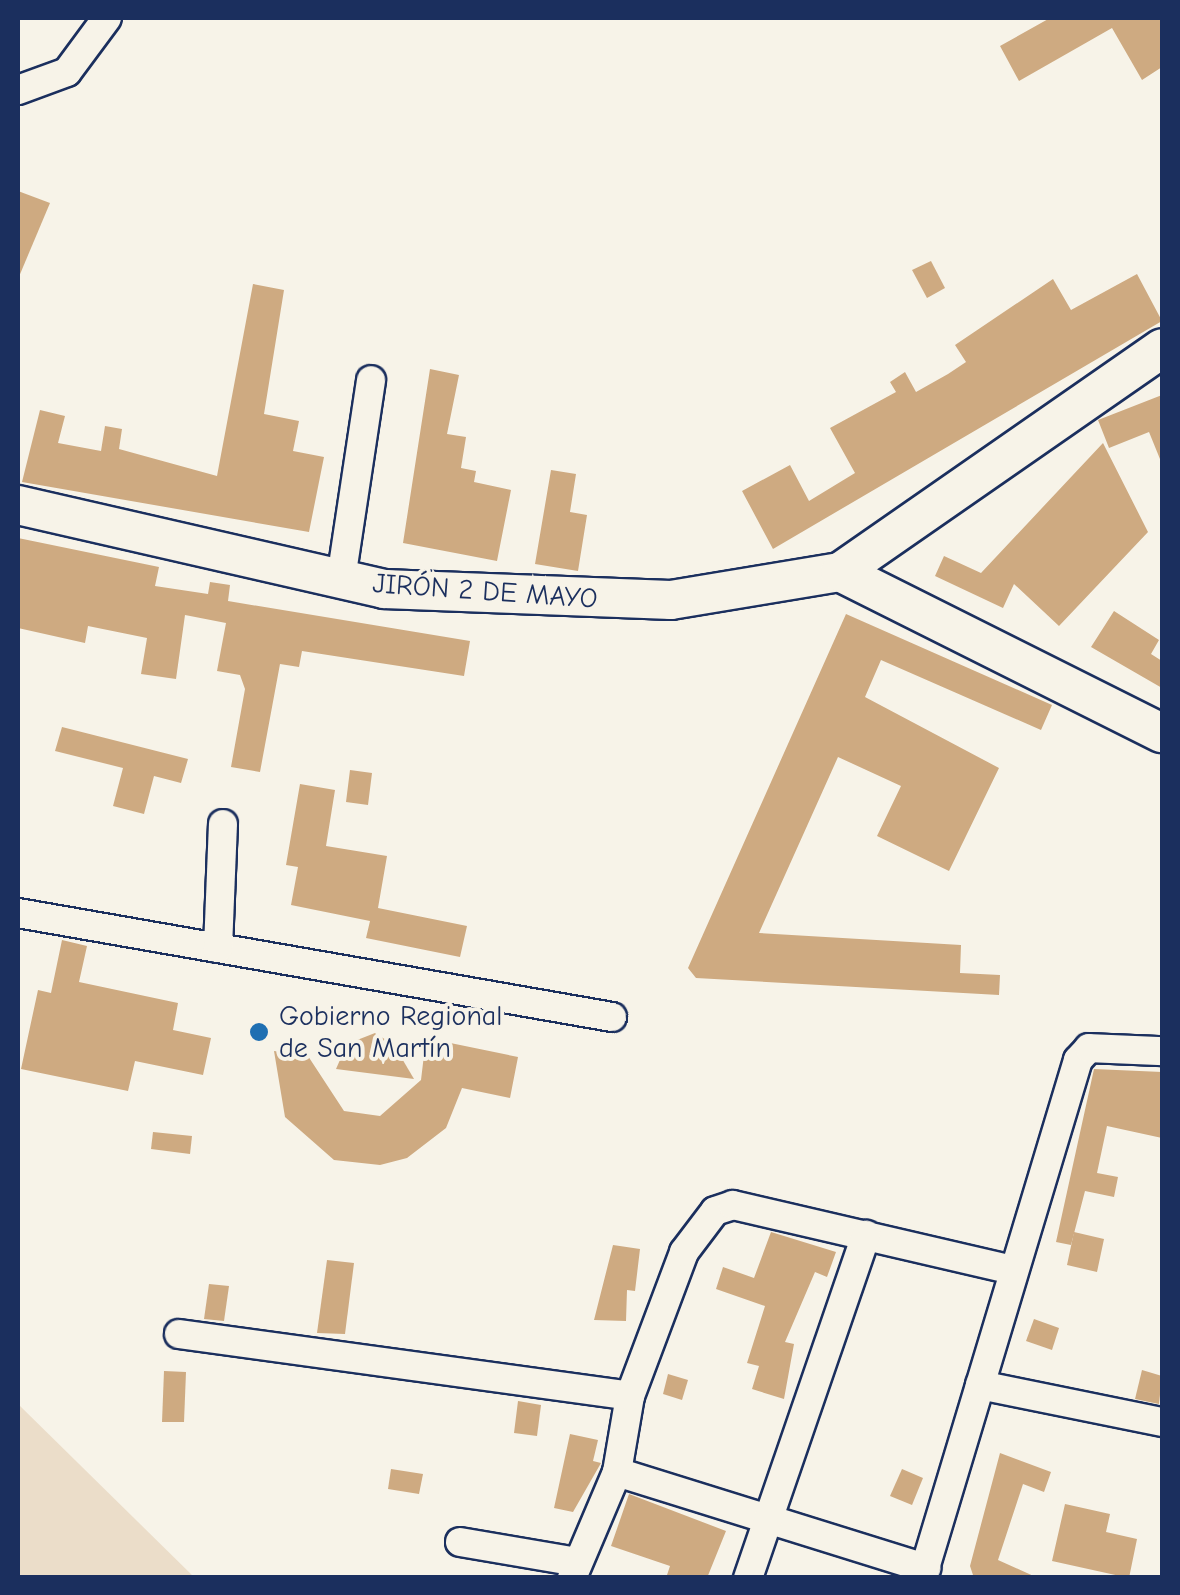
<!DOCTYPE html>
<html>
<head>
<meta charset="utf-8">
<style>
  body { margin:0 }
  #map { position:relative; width:1180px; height:1595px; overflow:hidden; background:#f7f3e8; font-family:"Comic Neue",sans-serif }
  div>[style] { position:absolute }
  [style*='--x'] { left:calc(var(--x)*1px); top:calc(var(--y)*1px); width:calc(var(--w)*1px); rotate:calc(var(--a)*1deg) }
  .built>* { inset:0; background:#ebddc9 }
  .building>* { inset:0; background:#ceaa81 }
  .roads { filter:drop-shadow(2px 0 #1b2f5e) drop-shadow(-2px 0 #1b2f5e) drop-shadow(0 2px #1b2f5e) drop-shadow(0 -2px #1b2f5e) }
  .minor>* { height:28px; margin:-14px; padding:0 14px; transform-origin:14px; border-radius:14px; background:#f7f3e8 }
  .secondary>* { height:38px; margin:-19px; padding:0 19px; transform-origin:19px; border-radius:19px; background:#f7f3e8 }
  .dots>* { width:28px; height:28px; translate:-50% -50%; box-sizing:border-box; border:5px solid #f7f3e8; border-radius:50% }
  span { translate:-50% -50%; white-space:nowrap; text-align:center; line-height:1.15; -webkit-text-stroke:8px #f7f3e8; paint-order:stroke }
  .street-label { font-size:28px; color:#1b2f5e }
  .poi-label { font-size:28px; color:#1b2f5e }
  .left { translate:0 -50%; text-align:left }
  .frame { position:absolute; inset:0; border:20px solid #1b2f5e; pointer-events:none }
</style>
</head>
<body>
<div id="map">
  <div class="built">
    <div style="clip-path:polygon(18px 1404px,194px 1577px,18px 1577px)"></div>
  </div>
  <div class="building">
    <div style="clip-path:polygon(1050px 18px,1162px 18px,1162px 67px,1142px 80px,1112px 28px,1019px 81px,1000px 46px)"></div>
    <div style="clip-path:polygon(18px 191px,50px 203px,18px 279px)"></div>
    <div style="clip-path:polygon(931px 261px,945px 288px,927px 298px,912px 270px)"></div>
    <div style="clip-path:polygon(1137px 274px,1162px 321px,773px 549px,742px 491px,790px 465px,809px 501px,855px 473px,830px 428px,896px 392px,890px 382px,905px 372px,916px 392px,948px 374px,966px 362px,955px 345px,1053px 279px,1071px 310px)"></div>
    <div style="clip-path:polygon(253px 284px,284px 290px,264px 414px,299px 421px,293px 451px,324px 457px,309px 532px,22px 482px,40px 410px,65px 416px,58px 443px,101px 451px,105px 426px,122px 429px,119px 449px,217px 476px)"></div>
    <div style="clip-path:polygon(430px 369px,459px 375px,447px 434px,466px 437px,461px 468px,476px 471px,474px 482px,511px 490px,497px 561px,403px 543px)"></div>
    <div style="clip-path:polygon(1162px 395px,1162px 464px,1149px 432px,1109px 448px,1098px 420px)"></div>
    <div style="clip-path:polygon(1103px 443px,1148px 532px,1059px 626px,1014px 584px,1003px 608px,935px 576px,944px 556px,981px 573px)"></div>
    <div style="clip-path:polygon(551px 470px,576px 474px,570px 512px,587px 515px,578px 571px,535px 564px)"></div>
    <div style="clip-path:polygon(18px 538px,159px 567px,155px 586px,208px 594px,210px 582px,230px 585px,228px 601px,470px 641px,464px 676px,302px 651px,299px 667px,280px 664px,260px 772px,231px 767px,245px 689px,240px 675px,217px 671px,226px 623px,185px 615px,176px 679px,141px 674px,147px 638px,88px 626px,85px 643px,18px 628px)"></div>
    <div style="clip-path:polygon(1114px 611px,1159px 640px,1151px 654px,1162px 661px,1162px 688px,1091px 647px)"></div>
    <div style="clip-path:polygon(846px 614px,1052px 705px,1041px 730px,881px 660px,865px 697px,999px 768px,949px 871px,877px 836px,901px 786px,838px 757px,759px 933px,961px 945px,960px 973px,1000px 975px,999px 995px,696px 978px,688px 968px)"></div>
    <div style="clip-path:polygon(62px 727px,188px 759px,181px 783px,154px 776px,144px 814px,113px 806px,123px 768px,55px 751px)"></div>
    <div style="clip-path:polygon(350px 770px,372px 773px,368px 805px,346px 802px)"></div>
    <div style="clip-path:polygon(300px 784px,335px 790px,326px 846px,387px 856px,378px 908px,467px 926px,460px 957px,366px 938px,370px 921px,291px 905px,298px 867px,286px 865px)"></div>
    <div style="clip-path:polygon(62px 940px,87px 946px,79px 982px,178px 1003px,173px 1030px,211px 1038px,203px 1075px,135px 1061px,128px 1091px,21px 1069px,38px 990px,51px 993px)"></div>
    <div style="clip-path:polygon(375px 1033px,394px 1045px,414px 1079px,336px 1069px,347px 1044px)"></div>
    <div style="clip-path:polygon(426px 1038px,518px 1057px,510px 1098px,462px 1088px,446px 1128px,407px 1158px,380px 1165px,334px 1160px,285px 1117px,274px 1051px,308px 1056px,344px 1111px,380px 1116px,421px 1080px)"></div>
    <div style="clip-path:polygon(1094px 1069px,1162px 1072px,1162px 1138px,1107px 1126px,1097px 1173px,1118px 1177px,1114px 1197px,1085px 1191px,1071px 1245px,1056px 1242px)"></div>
    <div style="clip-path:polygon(153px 1132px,192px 1136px,190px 1154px,151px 1149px)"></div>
    <div style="clip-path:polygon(771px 1232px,836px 1252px,827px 1277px,815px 1272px,785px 1342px,794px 1344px,784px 1399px,752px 1389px,759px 1366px,747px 1363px,765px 1306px,716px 1289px,723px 1267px,754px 1278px)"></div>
    <div style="clip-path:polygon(1074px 1232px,1104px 1239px,1097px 1272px,1067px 1265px)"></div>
    <div style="clip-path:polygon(613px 1245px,640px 1249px,635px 1291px,627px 1290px,626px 1321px,594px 1320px)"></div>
    <div style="clip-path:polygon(327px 1260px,354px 1263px,345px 1334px,317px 1333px)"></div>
    <div style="clip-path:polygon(209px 1284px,229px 1286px,224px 1321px,204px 1319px)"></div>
    <div style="clip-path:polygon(1034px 1319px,1059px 1328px,1052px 1350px,1026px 1341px)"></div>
    <div style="clip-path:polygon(1142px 1370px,1162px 1376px,1159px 1404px,1135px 1399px)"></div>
    <div style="clip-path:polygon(164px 1371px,186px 1372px,184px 1422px,162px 1422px)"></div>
    <div style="clip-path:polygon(668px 1374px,688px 1380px,682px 1400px,663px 1394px)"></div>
    <div style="clip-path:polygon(518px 1401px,541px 1405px,537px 1436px,514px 1433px)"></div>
    <div style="clip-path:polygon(570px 1434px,598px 1440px,593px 1461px,601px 1463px,573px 1512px,554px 1508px)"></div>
    <div style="clip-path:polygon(1000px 1453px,1051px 1472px,1044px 1492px,1023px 1484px,998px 1560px,1038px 1578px,974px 1578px,970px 1566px)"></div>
    <div style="clip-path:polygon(391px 1469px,423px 1474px,419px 1494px,388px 1489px)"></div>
    <div style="clip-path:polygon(902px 1469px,923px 1478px,912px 1505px,890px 1496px)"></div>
    <div style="clip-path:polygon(629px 1494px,726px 1531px,707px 1578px,666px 1578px,670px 1566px,611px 1546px)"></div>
    <div style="clip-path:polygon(1065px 1504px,1110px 1514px,1106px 1532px,1137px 1539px,1129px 1578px,1052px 1561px)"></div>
  </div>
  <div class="roads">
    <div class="minor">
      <div style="--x:18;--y:90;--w:52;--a:-20.2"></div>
      <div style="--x:67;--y:72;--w:67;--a:-53.5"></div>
      <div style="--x:341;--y:579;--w:201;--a:-81.4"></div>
      <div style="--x:18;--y:913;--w:603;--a:9.93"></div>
      <div style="--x:218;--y:948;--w:124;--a:-87.7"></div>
      <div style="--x:179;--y:1334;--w:455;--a:7.8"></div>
      <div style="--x:980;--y:1385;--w:186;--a:11.5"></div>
      <div style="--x:617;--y:1472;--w:324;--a:17.3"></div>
      <div style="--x:460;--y:1542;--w:119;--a:9.7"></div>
      <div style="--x:572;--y:1578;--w:115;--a:-67"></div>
      <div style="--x:617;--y:1472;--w:77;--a:-80.3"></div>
      <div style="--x:630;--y:1396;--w:154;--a:-69.4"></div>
      <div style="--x:684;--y:1252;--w:51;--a:-52.9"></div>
      <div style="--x:715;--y:1211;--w:19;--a:-18"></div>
      <div style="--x:733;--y:1205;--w:287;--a:13.1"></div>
      <div style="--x:748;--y:1578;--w:363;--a:-71"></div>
      <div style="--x:922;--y:1578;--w:541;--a:-73.24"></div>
      <div style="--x:1078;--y:1060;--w:16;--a:-47"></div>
      <div style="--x:1089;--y:1048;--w:73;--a:2.4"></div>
    </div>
    <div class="secondary">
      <div style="--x:18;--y:505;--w:376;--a:12.9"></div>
      <div style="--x:384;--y:589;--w:287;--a:2.2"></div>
      <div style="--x:671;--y:600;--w:171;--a:-9.4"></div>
      <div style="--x:840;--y:572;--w:392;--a:-34.8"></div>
      <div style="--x:840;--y:572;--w:360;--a:26.6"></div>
    </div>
  </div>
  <div class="dots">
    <div style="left:259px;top:1032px;background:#1f6fb2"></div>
  </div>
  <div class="street-label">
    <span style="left:485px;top:591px;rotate:4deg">JIRÓN 2 DE MAYO</span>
  </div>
  <div class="poi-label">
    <span class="left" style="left:279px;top:1032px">Gobierno Regional<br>de San Martín</span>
  </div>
  <div class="frame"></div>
</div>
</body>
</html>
